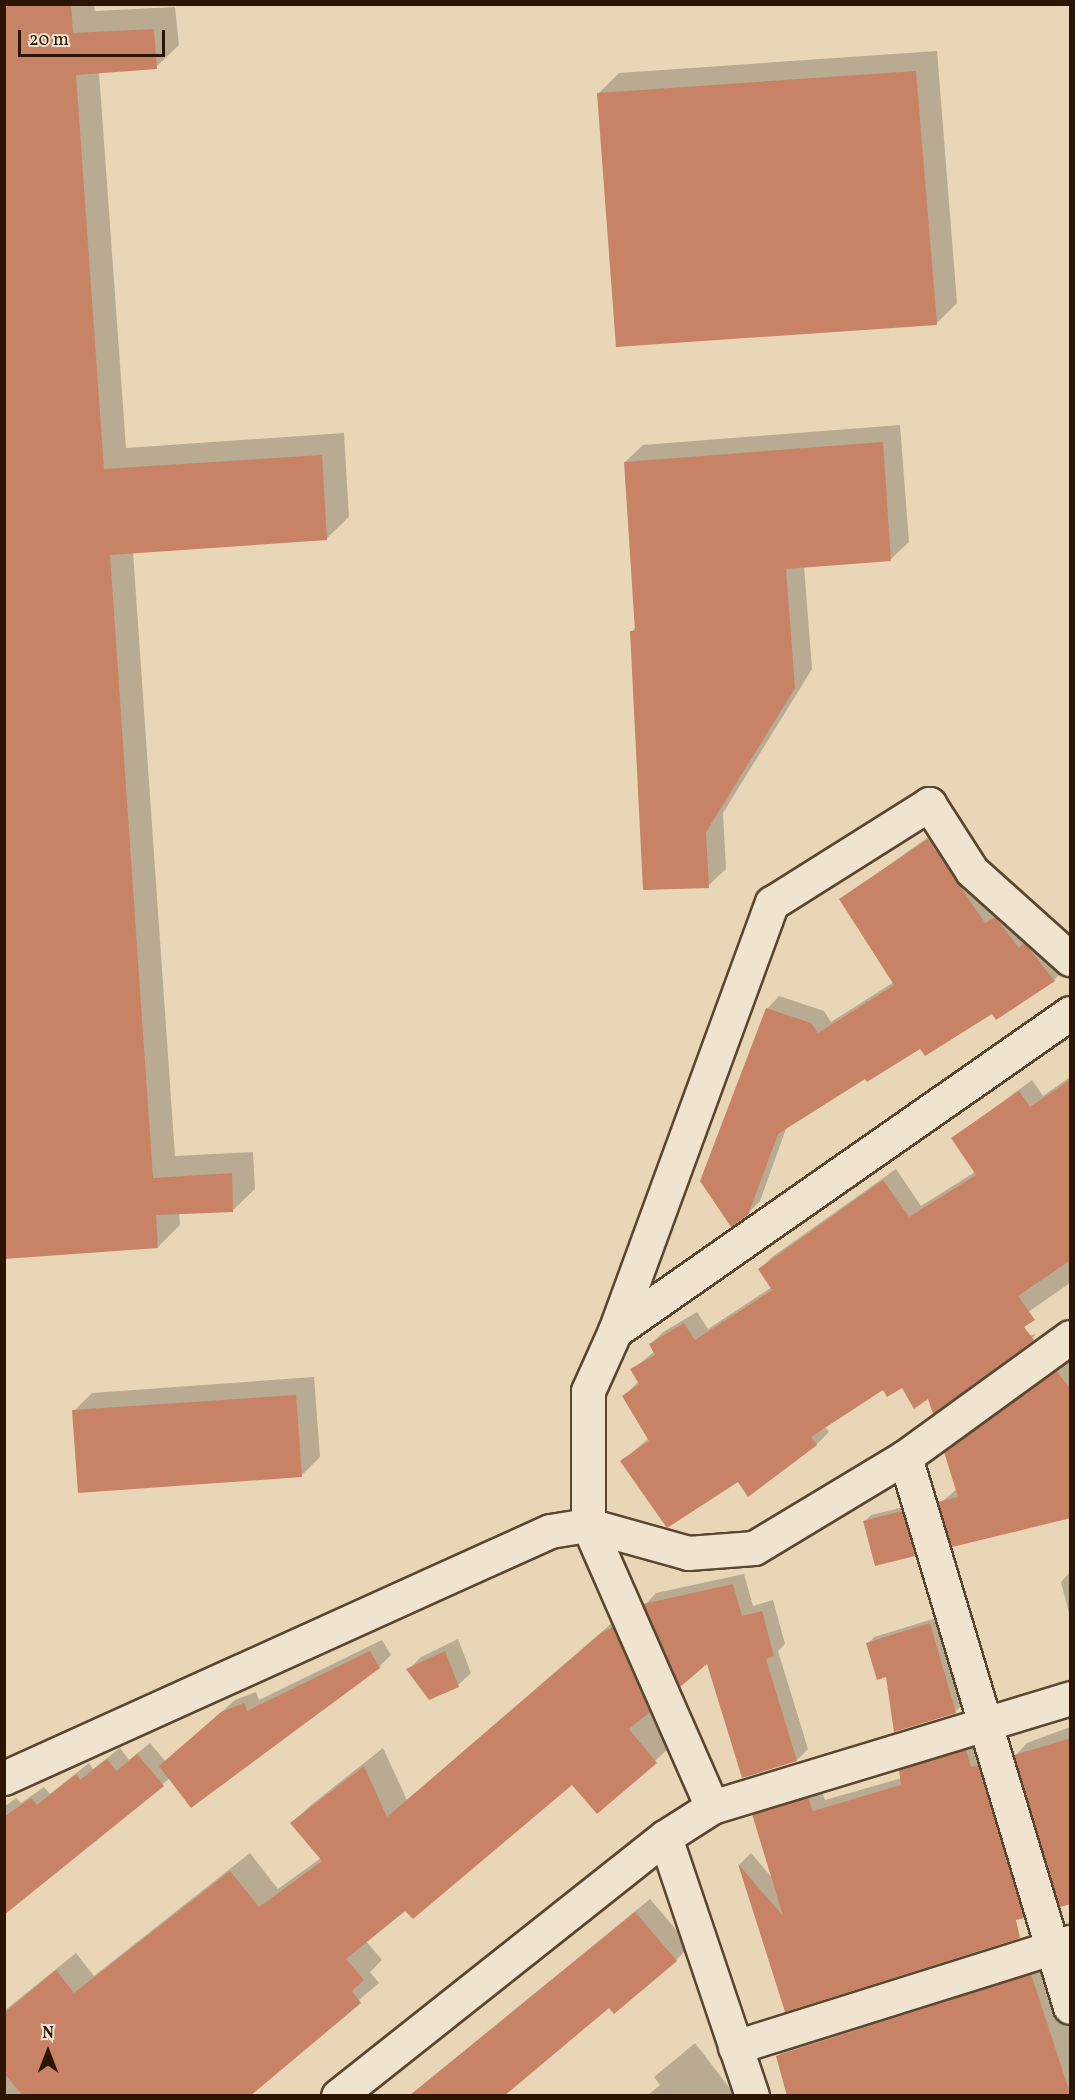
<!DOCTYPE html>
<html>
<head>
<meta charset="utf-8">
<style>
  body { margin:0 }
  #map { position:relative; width:1075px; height:2100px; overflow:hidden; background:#e8d6b6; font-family:Vollkorn,serif }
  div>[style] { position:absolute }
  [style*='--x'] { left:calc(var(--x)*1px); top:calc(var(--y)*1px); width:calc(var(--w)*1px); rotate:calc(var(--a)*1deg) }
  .shadow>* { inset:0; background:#0003 }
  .building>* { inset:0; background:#c88367 }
  .roads { filter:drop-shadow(2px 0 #5b4630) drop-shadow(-2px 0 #5b4630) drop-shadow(0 2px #5b4630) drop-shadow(0 -2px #5b4630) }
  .street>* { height:33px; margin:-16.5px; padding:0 16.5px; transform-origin:16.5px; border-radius:16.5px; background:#f0e4d0 }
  span { translate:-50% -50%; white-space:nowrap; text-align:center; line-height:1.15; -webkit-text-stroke:4.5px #f0e4d0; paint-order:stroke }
  .frame { position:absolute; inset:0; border:6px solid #2c1603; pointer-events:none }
  .north { position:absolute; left:18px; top:2022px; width:60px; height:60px; -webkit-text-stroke:4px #f0e4d0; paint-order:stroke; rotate:0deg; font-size:16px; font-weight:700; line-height:24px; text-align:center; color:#2c1603 }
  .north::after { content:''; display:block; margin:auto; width:21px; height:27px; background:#2c1603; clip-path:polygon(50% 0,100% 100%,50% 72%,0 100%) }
  .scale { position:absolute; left:18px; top:30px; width:147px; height:27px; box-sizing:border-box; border:3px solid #2c1603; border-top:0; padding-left:8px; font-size:18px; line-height:21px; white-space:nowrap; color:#2c1603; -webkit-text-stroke:4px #f0e4d0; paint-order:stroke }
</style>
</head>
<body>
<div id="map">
  <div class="shadow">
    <div style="clip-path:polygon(4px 4px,94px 4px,95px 11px,175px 7px,179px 45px,156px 67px,99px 72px,126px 448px,344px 433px,349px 517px,326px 539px,133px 552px,175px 1156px,253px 1152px,255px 1189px,232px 1211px,179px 1212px,180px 1225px,158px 1247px)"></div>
    <div style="clip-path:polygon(937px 51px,957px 303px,936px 324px,598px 94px,619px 73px)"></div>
    <div style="clip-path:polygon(900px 425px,909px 542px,891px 559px,804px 566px,812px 669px,723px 813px,726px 869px,708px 886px,631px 632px,636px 627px,625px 462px,643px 445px)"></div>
    <div style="clip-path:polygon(941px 828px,1066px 968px,1054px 980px,865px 1077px,787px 1126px,760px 1201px,747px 1214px,767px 1009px,779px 996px,824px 1011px,831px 1022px,894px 982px,841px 899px)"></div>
    <div style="clip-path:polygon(1070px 1077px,1070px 1283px,966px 1355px,1036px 1334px,1028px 1343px,929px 1397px,902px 1385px,883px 1388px,825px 1427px,829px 1432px,817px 1444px,748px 1495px,739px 1480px,622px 1461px,649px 1438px,624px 1396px,639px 1381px,632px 1370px,655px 1351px,651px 1344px,663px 1332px,697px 1312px,708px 1329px,772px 1287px,760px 1269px,772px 1257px,896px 1169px,921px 1206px,975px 1172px,953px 1138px,1032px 1080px,1043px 1096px)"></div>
    <div style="clip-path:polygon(1070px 1358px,1070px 1517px,940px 1503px,957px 1489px,946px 1452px)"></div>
    <div style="clip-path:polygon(314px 1377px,320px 1457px,302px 1475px,74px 1411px,92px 1393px)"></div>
    <div style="clip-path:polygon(908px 1506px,921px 1549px,914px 1555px,865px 1521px,871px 1515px)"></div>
    <div style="clip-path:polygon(1070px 1572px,1070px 1617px,1061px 1582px)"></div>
    <div style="clip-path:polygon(744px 1574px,753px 1606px,773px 1600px,785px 1644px,778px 1651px,808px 1749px,797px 1760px,707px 1661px,645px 1605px,656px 1593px)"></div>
    <div style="clip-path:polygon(620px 1616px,668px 1692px,649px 1711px,675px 1743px,597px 1812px,572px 1783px,366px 1941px,382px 1960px,370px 1972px,379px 1983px,246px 2096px,4px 2096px,4px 2011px,76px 1953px,94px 1976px,250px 1853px,278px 1889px,321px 1858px,292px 1823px,311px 1805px,383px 1748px,407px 1800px)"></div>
    <div style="clip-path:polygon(936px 1618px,961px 1706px,955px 1712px,888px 1675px,868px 1644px,874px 1637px)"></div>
    <div style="clip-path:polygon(458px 1639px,471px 1673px,458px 1685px,408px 1670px,421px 1657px)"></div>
    <div style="clip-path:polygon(382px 1640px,391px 1655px,379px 1667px,170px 1778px,4px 1912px,4px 1807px,16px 1798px,21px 1803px,44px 1787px,50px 1794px,89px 1763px,93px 1769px,120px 1748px,129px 1760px,150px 1743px,166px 1762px,235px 1700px,256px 1692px,259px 1700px)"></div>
    <div style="clip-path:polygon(1070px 1727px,1070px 1893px,1016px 1755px,1027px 1743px)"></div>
    <div style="clip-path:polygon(978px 1738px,1033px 1897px,1021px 1909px,786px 2010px,739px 1865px,751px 1853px,774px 1880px,754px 1815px,766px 1803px,820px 1786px,825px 1800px,902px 1778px,901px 1770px,913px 1758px)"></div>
    <div style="clip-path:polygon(650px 1899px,690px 1946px,676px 1960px,610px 2006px,502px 2096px,409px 2096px)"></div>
    <div style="clip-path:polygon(1056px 1956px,1070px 1999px,1070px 2096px,777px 2057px,793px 2041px)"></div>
    <div style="clip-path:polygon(695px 2043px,735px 2095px,647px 2096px,660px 2085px,654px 2077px)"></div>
  </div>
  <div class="building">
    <div style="clip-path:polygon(4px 4px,71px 4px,73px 33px,154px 29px,157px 69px,76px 75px,104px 469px,322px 455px,327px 540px,110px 555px,153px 1178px,232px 1173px,233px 1212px,156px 1215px,158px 1248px,4px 1259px)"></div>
    <div style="clip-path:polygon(916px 71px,937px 325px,616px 347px,597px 93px)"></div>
    <div style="clip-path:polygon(883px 442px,891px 561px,786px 569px,795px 688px,706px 832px,709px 888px,643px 890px,630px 631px,635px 631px,624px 462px)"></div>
    <div style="clip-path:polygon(928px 839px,985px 923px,995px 917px,1019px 948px,1024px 943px,1027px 946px,1055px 981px,996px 1020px,992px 1014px,925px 1056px,920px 1049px,867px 1082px,865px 1079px,778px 1134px,748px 1215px,731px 1227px,700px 1181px,766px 1008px,811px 1023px,818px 1033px,894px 985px,839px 899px)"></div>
    <div style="clip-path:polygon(1071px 1079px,1071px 1260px,1018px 1296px,1035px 1320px,1024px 1327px,1034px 1340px,933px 1414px,928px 1399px,914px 1409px,902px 1388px,887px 1397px,883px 1390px,811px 1437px,817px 1445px,748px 1497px,738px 1482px,667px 1528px,620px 1461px,649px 1441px,622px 1396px,639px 1384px,630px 1369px,655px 1355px,649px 1344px,684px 1323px,695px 1340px,772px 1290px,758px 1269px,883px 1180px,909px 1217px,976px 1175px,951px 1138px,1019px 1091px,1030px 1107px)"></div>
    <div style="clip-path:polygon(1056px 1370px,1071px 1390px,1071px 1518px,952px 1547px,938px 1502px,958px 1497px,944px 1452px)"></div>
    <div style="clip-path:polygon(296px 1395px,302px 1477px,78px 1493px,72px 1410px)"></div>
    <div style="clip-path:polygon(902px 1511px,915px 1556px,875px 1566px,863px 1521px)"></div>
    <div style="clip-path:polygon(733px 1584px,742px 1616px,762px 1611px,774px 1656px,766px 1659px,797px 1761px,742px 1778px,707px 1664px,680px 1687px,643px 1604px)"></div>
    <div style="clip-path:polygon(930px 1623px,956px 1713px,894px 1732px,886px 1677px,877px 1680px,866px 1643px)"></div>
    <div style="clip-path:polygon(613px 1627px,650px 1712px,629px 1729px,657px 1763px,597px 1814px,572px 1785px,413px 1919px,405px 1911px,346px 1959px,364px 1980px,352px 1991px,361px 2003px,250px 2096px,23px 2096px,4px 2073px,4px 2013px,56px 1970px,74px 1993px,230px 1871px,259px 1907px,322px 1861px,290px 1823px,364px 1766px,387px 1817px,600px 1634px)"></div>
    <div style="clip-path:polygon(370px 1651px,380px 1668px,191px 1808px,159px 1766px,221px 1712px,244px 1703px,247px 1711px)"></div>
    <div style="clip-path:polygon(445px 1651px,459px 1687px,429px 1700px,406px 1669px)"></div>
    <div style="clip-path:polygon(1071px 1738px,1071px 1904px,1060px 1907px,1014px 1755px)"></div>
    <div style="clip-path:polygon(966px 1749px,971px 1767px,978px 1765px,1024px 1918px,1016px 1920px,1020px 1938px,785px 2012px,738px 1864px,783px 1916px,752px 1814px,808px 1797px,813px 1811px,901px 1785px,899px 1770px)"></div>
    <div style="clip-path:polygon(137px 1754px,164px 1786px,4px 1915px,4px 1817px,31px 1798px,37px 1805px,76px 1774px,80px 1780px,107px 1759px,116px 1771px)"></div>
    <div style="clip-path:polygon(635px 1912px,677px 1961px,614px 2014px,609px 2008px,504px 2096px,409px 2096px)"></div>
    <div style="clip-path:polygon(1031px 1974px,1071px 2096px,787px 2096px,776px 2056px)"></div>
  </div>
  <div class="roads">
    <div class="street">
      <div style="--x:615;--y:1331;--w:555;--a:-34.95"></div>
      <div style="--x:905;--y:1457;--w:574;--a:73.3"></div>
      <div style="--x:4;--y:1778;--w:599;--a:-24.34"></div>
      <div style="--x:550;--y:1531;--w:38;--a:-9"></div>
      <div style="--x:588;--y:1525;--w:104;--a:15.6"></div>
      <div style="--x:688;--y:1553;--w:66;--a:-4.3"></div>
      <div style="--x:754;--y:1548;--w:176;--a:-31.1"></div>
      <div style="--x:905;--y:1457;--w:204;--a:-36"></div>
      <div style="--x:712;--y:1807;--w:308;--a:-113.7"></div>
      <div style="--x:588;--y:1525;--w:134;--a:-90"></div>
      <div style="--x:588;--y:1391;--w:66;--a:-65.8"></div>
      <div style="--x:615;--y:1331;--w:456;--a:-69.9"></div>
      <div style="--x:772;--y:903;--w:186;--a:-32.2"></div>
      <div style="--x:929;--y:804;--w:80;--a:57.3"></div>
      <div style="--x:972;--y:871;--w:132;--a:41.9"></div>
      <div style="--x:665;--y:1837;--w:273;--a:71.4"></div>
      <div style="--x:735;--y:2047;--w:351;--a:-17.4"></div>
      <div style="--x:338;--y:2096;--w:417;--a:-38.4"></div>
      <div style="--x:665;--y:1837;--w:56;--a:-32.6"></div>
      <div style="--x:712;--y:1807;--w:374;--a:-16.9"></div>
    </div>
  </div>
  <div class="frame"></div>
  <div class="north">N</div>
  <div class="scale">20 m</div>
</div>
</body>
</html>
